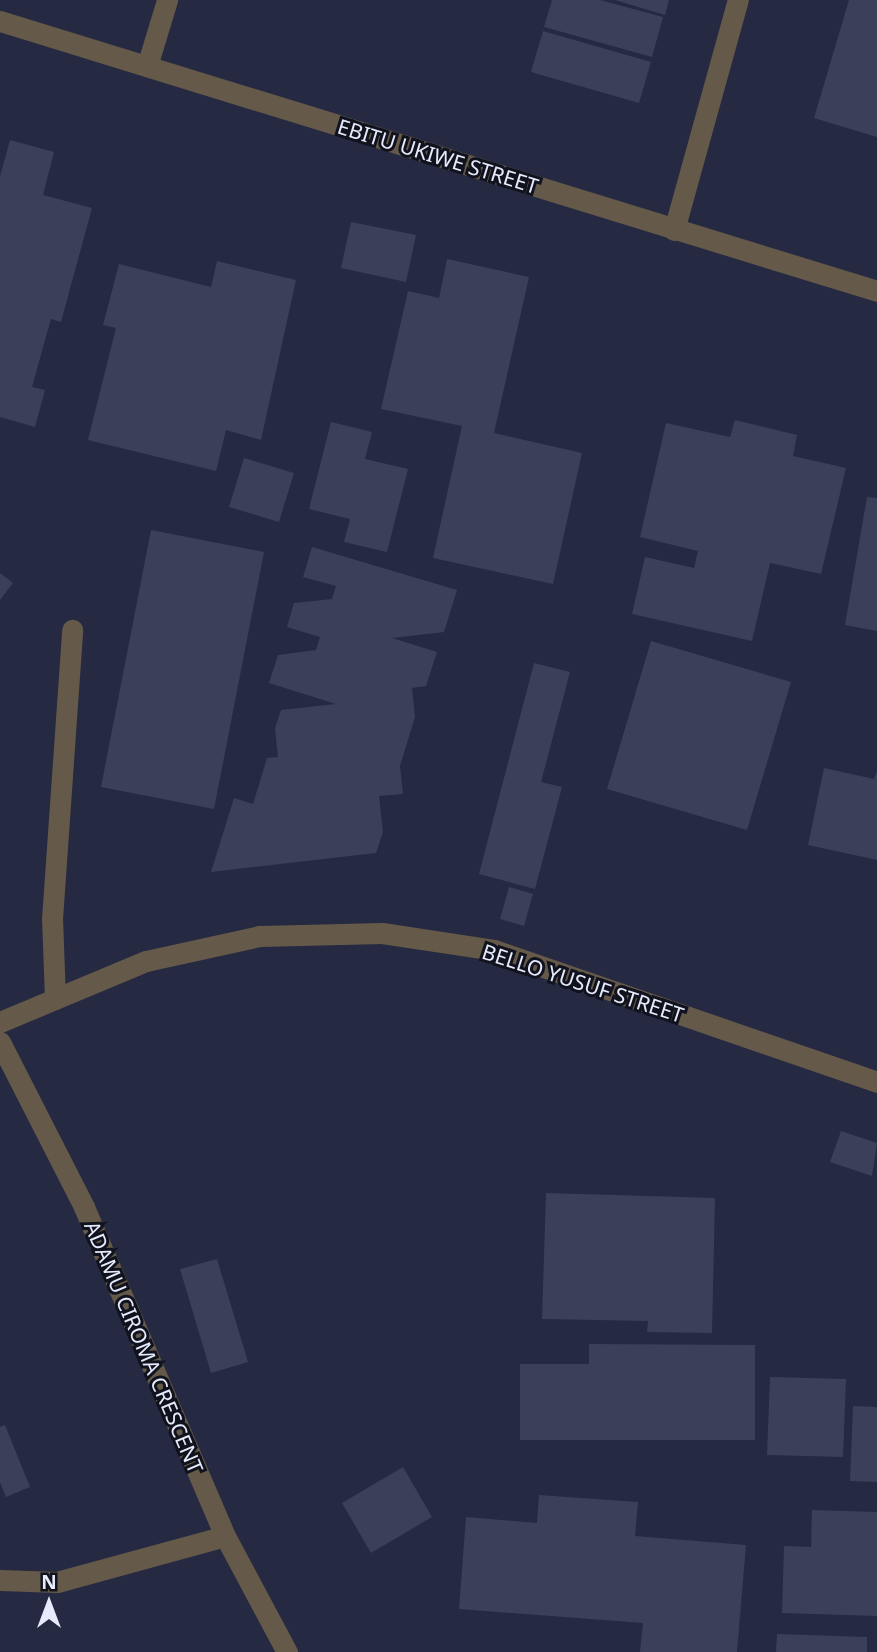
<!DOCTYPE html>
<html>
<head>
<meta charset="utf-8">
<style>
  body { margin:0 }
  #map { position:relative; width:877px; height:1652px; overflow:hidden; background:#252941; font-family:"Noto Sans",sans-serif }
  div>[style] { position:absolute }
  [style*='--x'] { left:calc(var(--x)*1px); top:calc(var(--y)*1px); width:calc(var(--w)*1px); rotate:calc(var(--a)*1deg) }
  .building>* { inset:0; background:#3b405a }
  .minor>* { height:21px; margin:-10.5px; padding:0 10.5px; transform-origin:10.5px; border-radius:10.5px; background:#655949 }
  span { translate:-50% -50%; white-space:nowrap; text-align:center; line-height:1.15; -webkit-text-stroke:6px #10131e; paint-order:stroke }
  .street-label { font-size:21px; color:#e6eafa }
  .north { position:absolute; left:14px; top:1568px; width:70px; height:70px; -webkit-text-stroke:5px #10131e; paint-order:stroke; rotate:0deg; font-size:19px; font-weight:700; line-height:28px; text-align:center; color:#e6eafa }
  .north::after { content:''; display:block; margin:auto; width:24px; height:32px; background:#e6eafa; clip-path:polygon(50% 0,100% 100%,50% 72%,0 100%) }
</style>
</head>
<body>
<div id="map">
  <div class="building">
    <div style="clip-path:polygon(552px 0,600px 0,663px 17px,652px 57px,544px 27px)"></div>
    <div style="clip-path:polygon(615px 0,669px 0,665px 15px)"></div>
    <div style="clip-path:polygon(849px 0,877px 0,877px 137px,814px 118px)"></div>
    <div style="clip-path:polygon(543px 31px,651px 62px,639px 103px,531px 72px)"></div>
    <div style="clip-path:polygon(10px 140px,54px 152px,43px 195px,92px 208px,61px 322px,51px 319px,32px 387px,45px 390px,35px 427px,0 417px,0 176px)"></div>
    <div style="clip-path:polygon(351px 222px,416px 235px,406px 282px,341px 268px)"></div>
    <div style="clip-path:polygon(447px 259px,529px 277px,494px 433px,582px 453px,553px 584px,433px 558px,462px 426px,381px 409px,408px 291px,439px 298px)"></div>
    <div style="clip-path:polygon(217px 261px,296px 280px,261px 440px,226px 430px,216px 471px,88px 440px,116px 328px,103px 325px,119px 264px,211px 287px)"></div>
    <div style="clip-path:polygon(735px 420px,797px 435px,793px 456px,846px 468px,821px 574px,770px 563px,752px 641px,632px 614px,645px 557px,694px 568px,698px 551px,640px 537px,666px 423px,730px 437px)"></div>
    <div style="clip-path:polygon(331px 422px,372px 432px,365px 459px,408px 469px,387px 552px,344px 542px,350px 519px,309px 509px)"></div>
    <div style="clip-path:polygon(244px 458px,294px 473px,279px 522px,229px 507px)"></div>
    <div style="clip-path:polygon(867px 497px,877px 498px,877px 631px,845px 625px)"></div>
    <div style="clip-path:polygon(151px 530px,264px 552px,214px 809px,101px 787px)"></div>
    <div style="clip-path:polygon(312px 547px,457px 590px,444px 632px,392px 638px,437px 652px,426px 686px,412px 688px,415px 717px,400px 766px,403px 794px,379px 796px,383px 832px,376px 853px,211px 872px,234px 798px,253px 804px,267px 758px,278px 757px,275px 728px,281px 710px,336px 704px,269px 683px,278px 655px,316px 650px,320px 637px,287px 627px,294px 603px,332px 599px,336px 586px,303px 577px)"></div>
    <div style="clip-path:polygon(0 573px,13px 583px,0 600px)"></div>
    <div style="clip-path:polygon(651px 641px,791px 682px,747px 830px,607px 789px)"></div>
    <div style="clip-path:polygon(534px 663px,570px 672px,541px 782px,562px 787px,535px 889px,479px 874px)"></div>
    <div style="clip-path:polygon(824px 768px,874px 779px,877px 771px,877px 860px,808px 845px)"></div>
    <div style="clip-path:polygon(509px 887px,533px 894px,524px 926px,500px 919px)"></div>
    <div style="clip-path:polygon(841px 1131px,877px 1143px,872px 1176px,830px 1162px)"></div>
    <div style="clip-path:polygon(546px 1193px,715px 1198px,712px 1333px,647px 1332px,648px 1321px,542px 1319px)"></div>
    <div style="clip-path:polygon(217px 1259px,248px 1362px,211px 1373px,180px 1269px)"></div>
    <div style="clip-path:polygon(589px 1344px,755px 1345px,755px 1440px,520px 1440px,520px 1364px,589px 1364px)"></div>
    <div style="clip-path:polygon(770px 1377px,846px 1379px,843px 1457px,767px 1455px)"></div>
    <div style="clip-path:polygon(853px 1406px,877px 1407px,877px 1482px,850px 1481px)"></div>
    <div style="clip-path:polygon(5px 1425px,30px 1487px,6px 1497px,0 1482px,0 1427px)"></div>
    <div style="clip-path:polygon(403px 1467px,432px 1517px,371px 1553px,342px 1503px)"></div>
    <div style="clip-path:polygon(539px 1495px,638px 1502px,635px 1536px,746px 1545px,737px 1652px,640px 1652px,643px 1623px,459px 1609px,466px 1517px,537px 1523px)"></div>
    <div style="clip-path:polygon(812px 1510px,877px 1512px,877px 1616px,782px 1613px,784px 1546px,811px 1547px)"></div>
    <div style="clip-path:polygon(777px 1634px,867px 1637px,867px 1652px,776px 1652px)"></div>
  </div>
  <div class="minor">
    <div style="--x:0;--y:21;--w:918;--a:17.11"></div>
    <div style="--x:147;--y:66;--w:69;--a:-73.1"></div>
    <div style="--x:674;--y:230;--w:239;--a:-74.5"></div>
    <div style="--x:55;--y:999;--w:80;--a:-92.1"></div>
    <div style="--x:52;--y:919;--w:290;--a:-86"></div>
    <div style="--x:0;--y:1022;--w:158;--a:-22.7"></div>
    <div style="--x:146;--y:961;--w:117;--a:-12.4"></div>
    <div style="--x:260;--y:936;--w:122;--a:-1.4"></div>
    <div style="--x:382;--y:933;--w:113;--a:8.6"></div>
    <div style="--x:494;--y:950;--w:405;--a:19"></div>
    <div style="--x:0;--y:1042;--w:185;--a:63"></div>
    <div style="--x:84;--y:1207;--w:358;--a:66.8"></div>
    <div style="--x:225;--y:1536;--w:132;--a:61.9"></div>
    <div style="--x:0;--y:1580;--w:57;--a:2"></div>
    <div style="--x:57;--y:1582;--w:174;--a:-15.3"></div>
  </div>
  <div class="street-label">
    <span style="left:438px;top:156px;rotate:17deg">EBITU UKIWE STREET</span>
    <span style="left:583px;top:983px;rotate:18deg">BELLO YUSUF STREET</span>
    <span style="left:144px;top:1347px;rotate:67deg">ADAMU CIROMA CRESCENT</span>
  </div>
  <div class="north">N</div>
</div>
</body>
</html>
